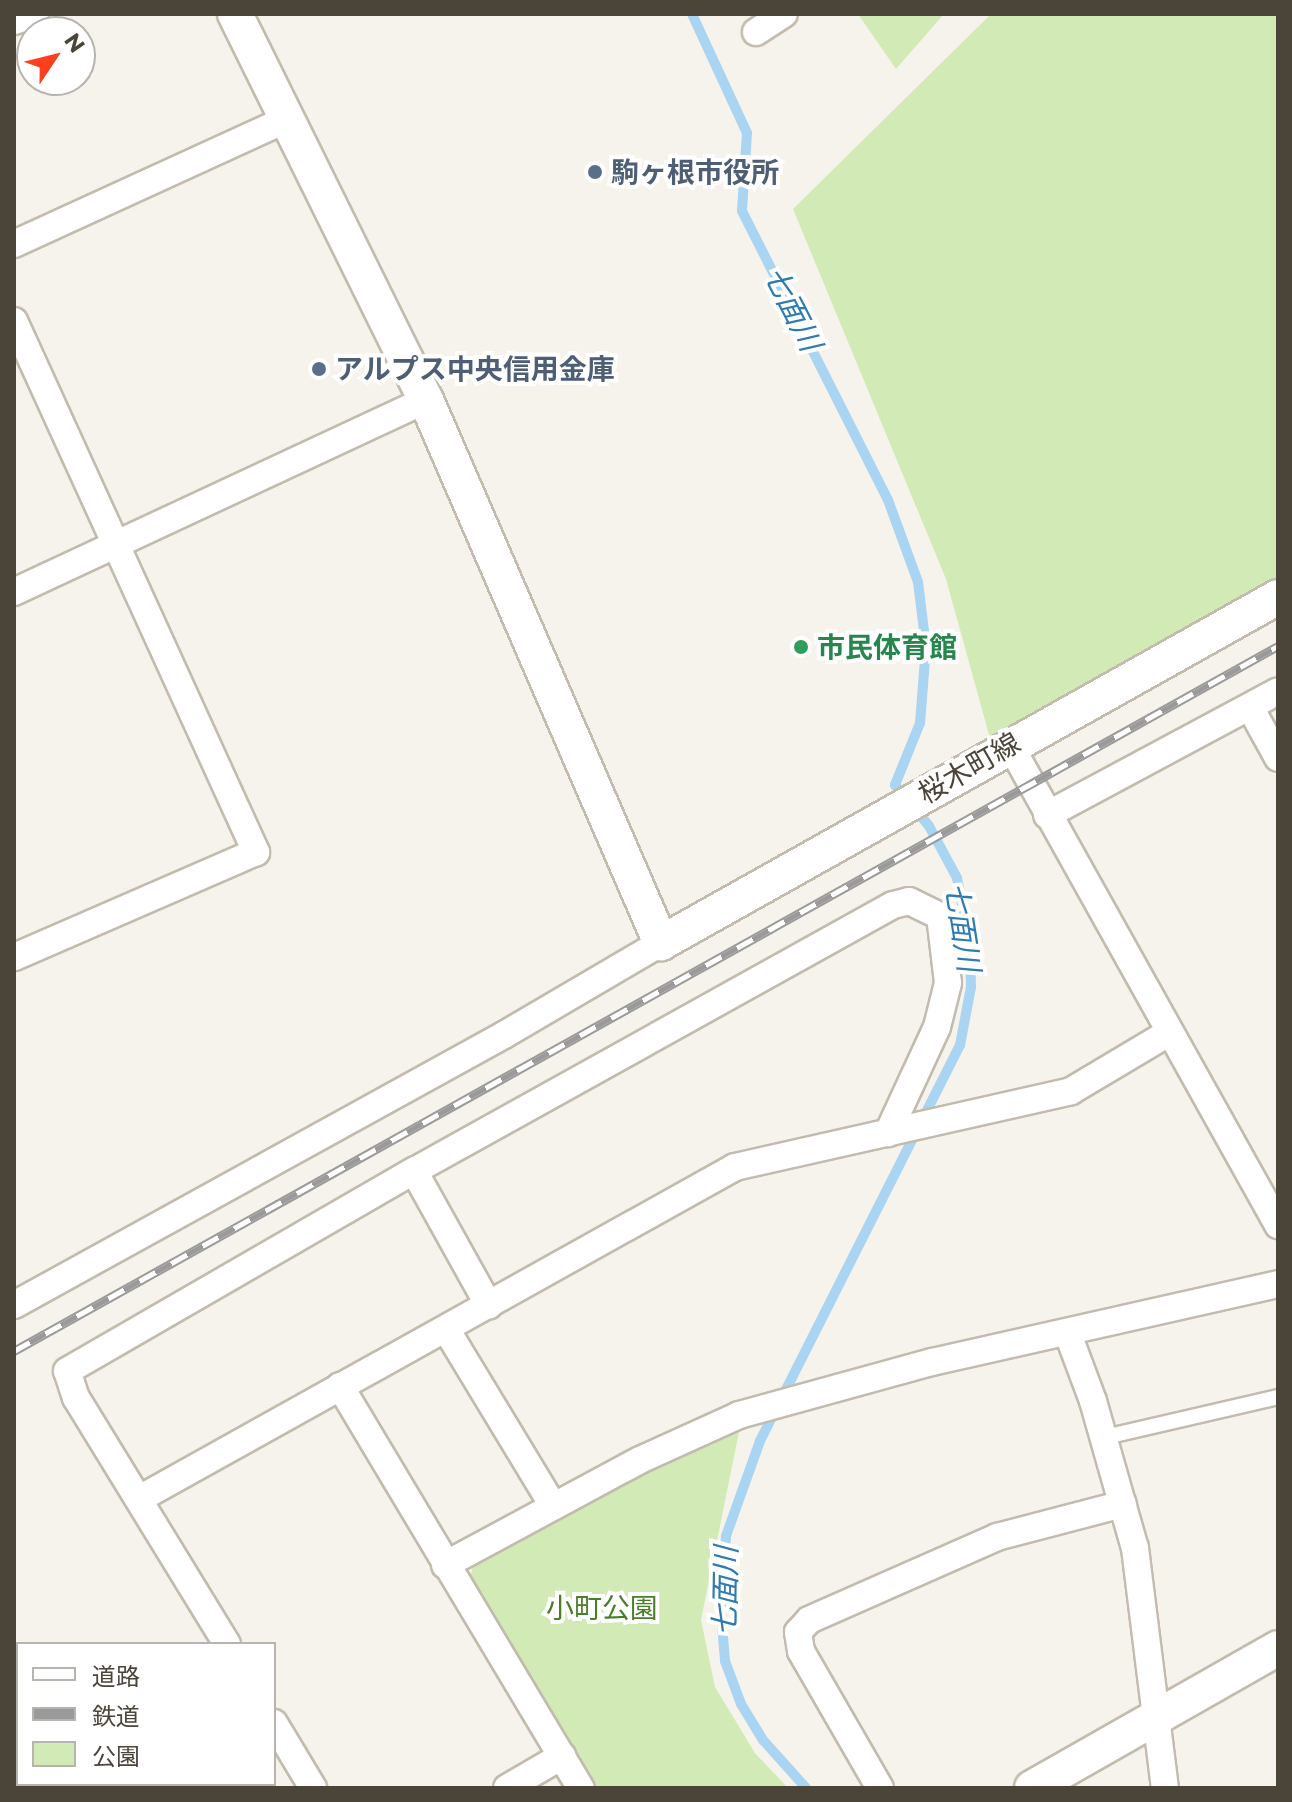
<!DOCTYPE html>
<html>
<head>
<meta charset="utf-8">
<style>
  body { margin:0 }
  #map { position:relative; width:1292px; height:1802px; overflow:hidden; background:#f6f3ec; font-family:Montserrat,"Noto Sans JP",sans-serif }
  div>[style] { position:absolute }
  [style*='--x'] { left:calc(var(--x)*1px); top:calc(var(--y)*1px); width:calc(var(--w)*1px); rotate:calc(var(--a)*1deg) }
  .green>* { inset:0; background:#d2eab5 }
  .stream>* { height:10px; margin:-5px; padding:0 5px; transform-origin:5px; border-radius:5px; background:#a9d4f2 }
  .roads { filter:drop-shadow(2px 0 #c2bbae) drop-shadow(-2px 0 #c2bbae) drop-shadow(0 2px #c2bbae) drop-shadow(0 -2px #c2bbae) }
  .service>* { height:14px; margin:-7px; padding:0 7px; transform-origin:7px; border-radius:7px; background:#fff }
  .minor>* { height:26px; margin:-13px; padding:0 13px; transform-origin:13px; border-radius:13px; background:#fff }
  .tertiary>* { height:34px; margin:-17px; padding:0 17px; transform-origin:17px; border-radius:17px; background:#fff }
  .rail>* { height:9px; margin-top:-4.5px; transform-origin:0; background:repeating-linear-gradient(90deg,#fff 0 18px,#9a9a9a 0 36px); box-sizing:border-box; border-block:2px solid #9a9a9a }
  .dots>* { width:22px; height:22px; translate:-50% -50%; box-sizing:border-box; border:4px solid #fff; border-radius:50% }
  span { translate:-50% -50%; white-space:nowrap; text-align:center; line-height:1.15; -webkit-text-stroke:8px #fff; paint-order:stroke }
  .service-label { font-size:28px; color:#4e5e75; font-weight:700 }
  .left { translate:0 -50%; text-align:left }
  .leisure-label { font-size:28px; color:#27864d; font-weight:700 }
  .street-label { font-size:28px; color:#4b4439 }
  .park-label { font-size:28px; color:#4a7f2a }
  .water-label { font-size:30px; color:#2e7ab2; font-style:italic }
  .frame { position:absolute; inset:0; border:16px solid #4b4439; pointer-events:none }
  .legend { position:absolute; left:16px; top:1642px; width:260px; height:144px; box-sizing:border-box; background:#fff; border:2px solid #b7b4b0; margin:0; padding:10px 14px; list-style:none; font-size:24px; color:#4b4439 }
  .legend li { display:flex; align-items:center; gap:16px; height:40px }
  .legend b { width:40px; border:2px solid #b7b4b0 }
  .north { position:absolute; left:16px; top:16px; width:80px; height:80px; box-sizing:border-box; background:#fff; border:2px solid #b7b4b0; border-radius:50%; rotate:55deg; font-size:22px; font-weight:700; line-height:32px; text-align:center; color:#4b4439 }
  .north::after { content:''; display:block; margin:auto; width:28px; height:36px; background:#fc3f1d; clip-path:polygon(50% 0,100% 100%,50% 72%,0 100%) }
</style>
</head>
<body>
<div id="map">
  <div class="green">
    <div style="clip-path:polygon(858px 14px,944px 14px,896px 69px)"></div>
    <div style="clip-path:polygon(991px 14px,1278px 14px,1278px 577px,991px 742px,946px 579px,793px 209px)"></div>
    <div style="clip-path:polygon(739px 1432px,701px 1620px,715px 1687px,755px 1753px,788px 1788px,597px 1788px,469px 1582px,474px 1562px,648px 1472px)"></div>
  </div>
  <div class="stream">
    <div style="--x:692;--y:14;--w:131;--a:65.2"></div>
    <div style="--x:747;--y:133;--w:78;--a:93.7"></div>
    <div style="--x:742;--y:211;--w:324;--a:63.2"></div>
    <div style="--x:888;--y:500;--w:87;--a:69.9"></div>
    <div style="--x:918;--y:582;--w:65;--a:83"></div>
    <div style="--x:926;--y:647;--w:76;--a:94.5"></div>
    <div style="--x:920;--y:723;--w:67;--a:112"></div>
    <div style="--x:895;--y:785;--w:53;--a:50.3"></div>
    <div style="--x:929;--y:826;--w:59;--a:61.7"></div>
    <div style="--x:957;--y:878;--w:67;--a:78.9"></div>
    <div style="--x:970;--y:944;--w:43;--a:88.7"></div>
    <div style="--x:971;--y:987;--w:59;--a:100.7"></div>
    <div style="--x:960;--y:1045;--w:444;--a:116.8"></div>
    <div style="--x:760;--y:1441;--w:101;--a:109.7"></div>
    <div style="--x:726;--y:1536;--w:76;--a:93.8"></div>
    <div style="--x:721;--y:1612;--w:49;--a:85.3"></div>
    <div style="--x:725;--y:1661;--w:46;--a:69.6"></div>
    <div style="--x:741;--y:1704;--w:42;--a:58.6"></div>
    <div style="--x:763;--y:1740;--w:64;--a:48.1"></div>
  </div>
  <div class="roads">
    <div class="service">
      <div style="--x:1105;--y:1437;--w:178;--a:-13"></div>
    </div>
    <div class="minor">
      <div style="--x:14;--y:21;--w:22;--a:-18"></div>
      <div style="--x:756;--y:32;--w:33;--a:-33"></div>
      <div style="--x:14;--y:244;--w:300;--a:-24.6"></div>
      <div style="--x:14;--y:321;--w:584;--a:65.5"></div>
      <div style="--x:256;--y:852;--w:264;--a:156.5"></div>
      <div style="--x:14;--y:592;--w:455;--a:-25"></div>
      <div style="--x:1250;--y:707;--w:58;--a:61.2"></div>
      <div style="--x:1010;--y:745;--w:550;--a:60.82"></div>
      <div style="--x:1047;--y:815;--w:262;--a:-28.2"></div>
      <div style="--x:414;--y:1171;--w:154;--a:60.9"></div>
      <div style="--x:14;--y:1305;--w:559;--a:-28.86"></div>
      <div style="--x:504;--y:1035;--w:182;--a:-30.4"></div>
      <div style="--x:446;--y:1329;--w:207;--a:58.8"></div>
      <div style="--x:1068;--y:1334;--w:72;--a:69.5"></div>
      <div style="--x:1093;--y:1401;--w:153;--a:74.1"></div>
      <div style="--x:1135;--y:1548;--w:242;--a:82.9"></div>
      <div style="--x:340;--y:1386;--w:469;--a:59.1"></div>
      <div style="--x:139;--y:1499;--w:682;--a:-29.12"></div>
      <div style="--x:735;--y:1167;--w:344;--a:-12.7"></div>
      <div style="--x:1071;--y:1091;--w:115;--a:-30.8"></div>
      <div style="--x:445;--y:1565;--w:221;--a:-28.3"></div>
      <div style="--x:640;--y:1460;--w:109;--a:-24.4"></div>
      <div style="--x:739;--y:1415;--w:200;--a:-15.4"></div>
      <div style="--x:932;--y:1362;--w:355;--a:-12.7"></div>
      <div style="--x:227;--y:1644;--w:289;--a:-121.5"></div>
      <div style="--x:76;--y:1398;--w:28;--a:-108"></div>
      <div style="--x:67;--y:1371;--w:401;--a:-30"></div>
      <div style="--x:414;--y:1171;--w:548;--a:-29.04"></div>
      <div style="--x:893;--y:905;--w:16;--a:-14"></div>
      <div style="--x:909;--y:901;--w:34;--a:26"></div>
      <div style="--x:940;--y:916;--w:67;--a:83.2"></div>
      <div style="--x:948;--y:983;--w:45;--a:104"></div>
      <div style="--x:937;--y:1027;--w:117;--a:114.8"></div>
      <div style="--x:274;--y:1723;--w:76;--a:59"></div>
      <div style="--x:23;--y:1788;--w:7;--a:-34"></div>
      <div style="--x:507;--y:1788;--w:64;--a:-30.2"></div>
      <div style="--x:880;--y:1788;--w:158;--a:-120"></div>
      <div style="--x:801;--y:1651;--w:19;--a:-99"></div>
      <div style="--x:798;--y:1632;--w:16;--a:-47"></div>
      <div style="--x:809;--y:1620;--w:206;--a:-23.8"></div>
      <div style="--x:997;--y:1537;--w:130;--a:-14.7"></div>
    </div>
    <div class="tertiary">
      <div style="--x:235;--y:14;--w:431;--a:63.7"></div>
      <div style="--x:426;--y:400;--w:592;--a:66.6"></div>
      <div style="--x:661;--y:943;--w:707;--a:-29.28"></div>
      <div style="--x:1032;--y:1788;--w:283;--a:-29.6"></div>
    </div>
  </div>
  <div class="rail">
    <div style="--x:14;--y:1351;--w:1447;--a:-29.15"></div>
  </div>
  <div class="dots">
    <div style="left:595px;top:172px;background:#5c6f8a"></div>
    <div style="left:319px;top:369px;background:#5c6f8a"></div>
    <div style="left:801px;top:647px;background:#2e9e5b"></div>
  </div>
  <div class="service-label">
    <span class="left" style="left:611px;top:172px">駒ヶ根市役所</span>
    <span class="left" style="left:335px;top:369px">アルプス中央信用金庫</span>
  </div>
  <div class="leisure-label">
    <span class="left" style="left:817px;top:647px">市民体育館</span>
  </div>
  <div class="street-label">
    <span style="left:969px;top:768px;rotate:-30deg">桜木町線</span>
  </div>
  <div class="park-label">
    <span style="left:602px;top:1608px">小町公園</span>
  </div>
  <div class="water-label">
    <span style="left:792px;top:309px;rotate:63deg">七面川</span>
    <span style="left:962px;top:927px;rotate:81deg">七面川</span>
    <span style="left:726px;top:1591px;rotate:-89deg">七面川</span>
  </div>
  <div class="frame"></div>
  <ul class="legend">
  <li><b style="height:10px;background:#fff"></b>道路</li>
  <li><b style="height:10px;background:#9a9a9a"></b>鉄道</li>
  <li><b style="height:22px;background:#d2eab5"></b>公園</li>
  </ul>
  <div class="north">N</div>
</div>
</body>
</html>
